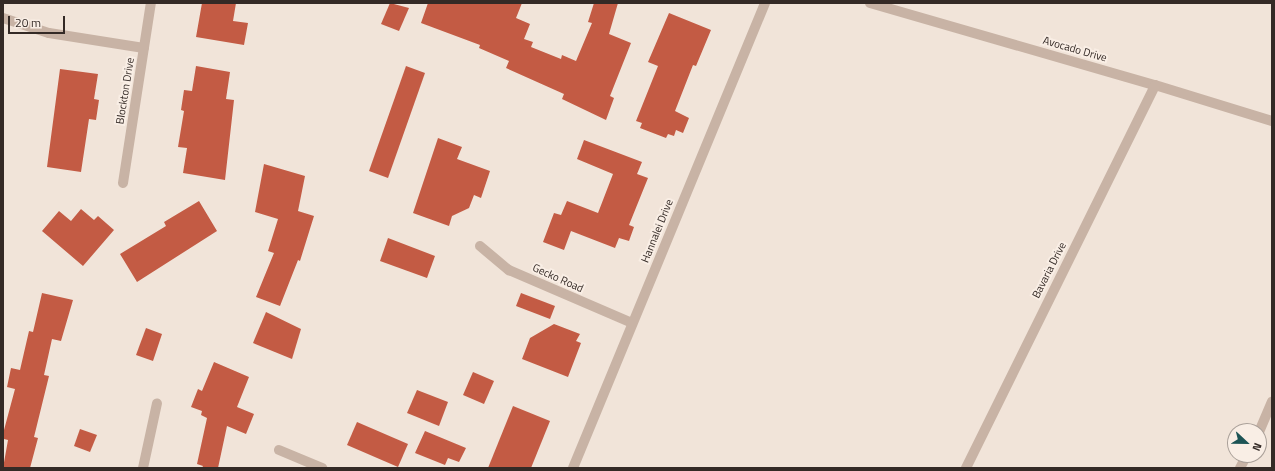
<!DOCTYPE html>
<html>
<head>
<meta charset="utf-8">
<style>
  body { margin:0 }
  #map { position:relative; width:1275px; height:471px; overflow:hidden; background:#f1e4d9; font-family:"Titillium Web",sans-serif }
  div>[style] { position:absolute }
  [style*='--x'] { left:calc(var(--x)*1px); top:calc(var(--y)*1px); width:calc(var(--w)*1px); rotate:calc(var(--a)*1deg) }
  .building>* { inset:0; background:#c35b44 }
  .minor>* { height:10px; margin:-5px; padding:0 5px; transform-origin:5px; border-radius:5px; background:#c8b3a5 }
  span { translate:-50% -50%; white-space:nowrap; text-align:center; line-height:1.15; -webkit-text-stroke:4px #f9eee5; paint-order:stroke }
  .street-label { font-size:11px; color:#342a26 }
  .frame { position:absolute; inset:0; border:4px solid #342a26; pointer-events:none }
  .north { position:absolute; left:1227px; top:423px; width:40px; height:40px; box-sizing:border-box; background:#f9eee5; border:1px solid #aaa099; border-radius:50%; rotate:112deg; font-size:11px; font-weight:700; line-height:16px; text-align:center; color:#342a26 }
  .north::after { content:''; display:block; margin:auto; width:14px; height:18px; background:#1d5455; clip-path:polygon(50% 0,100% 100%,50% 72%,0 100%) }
  .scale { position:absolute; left:8px; top:16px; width:57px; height:18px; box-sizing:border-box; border:2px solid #342a26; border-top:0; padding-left:5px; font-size:12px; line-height:14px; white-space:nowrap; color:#342a26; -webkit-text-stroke:3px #f9eee5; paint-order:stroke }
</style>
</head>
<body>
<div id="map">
  <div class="building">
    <div style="clip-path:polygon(202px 3px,236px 3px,233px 21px,248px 23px,244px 45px,196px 37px)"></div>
    <div style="clip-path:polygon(390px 3px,409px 8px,399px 31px,381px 24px)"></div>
    <div style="clip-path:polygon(428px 3px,522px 3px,516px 18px,530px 24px,524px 39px,533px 42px,531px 47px,561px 59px,562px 55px,576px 61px,592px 23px,588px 22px,594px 3px,618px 3px,609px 34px,631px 43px,610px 96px,614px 98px,606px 120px,562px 99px,564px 94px,506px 68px,509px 61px,479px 48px,480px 45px,421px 23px)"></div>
    <div style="clip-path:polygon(669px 13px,711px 30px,696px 66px,693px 65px,675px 111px,689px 118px,683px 133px,676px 130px,674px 136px,668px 134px,666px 138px,640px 128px,642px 123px,636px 121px,658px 66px,648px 62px)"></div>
    <div style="clip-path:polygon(196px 66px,230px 72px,226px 99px,234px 100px,225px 180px,183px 173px,187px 148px,178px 147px,184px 111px,181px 110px,184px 90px,192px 91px)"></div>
    <div style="clip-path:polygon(406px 66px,425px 73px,388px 178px,369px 171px)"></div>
    <div style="clip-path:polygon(60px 69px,98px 74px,94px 99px,99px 100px,96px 120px,89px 119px,81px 172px,47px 167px)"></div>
    <div style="clip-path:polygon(438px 138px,462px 147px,457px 159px,490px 171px,481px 198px,474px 195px,469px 208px,452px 216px,449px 226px,413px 213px)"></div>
    <div style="clip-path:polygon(584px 140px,642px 162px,637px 174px,648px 178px,629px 225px,634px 227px,629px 241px,619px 238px,615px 248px,571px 231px,564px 250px,543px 242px,554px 213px,561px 215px,567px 201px,598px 213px,613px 174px,577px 159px)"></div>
    <div style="clip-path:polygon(264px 164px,305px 176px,298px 211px,314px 216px,300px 261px,298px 260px,280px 306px,256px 297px,274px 253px,268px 251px,278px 219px,255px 212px)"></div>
    <div style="clip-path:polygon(199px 201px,217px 231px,137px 282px,120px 254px,166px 226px,164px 222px)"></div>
    <div style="clip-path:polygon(81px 209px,94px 220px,98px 216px,114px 230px,83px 266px,42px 231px,59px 211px,71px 221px)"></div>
    <div style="clip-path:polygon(388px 238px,435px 256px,427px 278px,380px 261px)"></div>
    <div style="clip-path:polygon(42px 293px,73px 300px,61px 341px,52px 339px,44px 375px,49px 376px,34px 437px,38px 438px,30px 468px,3px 468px,8px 440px,4px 439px,4px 430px,15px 389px,7px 387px,11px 368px,20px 370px,29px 331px,33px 332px)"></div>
    <div style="clip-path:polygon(521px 293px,555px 306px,550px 319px,516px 306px)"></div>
    <div style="clip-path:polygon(266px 312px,301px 329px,292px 359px,253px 343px)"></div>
    <div style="clip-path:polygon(554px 324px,580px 334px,576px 341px,581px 343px,568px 377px,522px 359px,530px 338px)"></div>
    <div style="clip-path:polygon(146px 328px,162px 334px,153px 361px,136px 355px)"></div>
    <div style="clip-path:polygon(214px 362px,249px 377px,237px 407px,254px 414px,246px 434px,227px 426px,218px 468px,202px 468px,203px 466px,197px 464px,207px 418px,201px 415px,202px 411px,191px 407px,198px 389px,202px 391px)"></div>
    <div style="clip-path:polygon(473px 372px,494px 381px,484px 404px,463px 395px)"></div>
    <div style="clip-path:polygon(417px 390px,448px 402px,439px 426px,407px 413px)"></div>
    <div style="clip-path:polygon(513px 406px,550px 421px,531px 468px,488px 468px)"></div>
    <div style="clip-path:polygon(357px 422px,408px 444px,398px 467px,347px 445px)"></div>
    <div style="clip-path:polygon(80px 429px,97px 435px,90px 452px,74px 446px)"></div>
    <div style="clip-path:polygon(425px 431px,466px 448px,459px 462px,448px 458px,445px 465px,415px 453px)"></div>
  </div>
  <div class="minor">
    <div style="--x:870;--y:3;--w:297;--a:16.1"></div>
    <div style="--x:1155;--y:85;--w:122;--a:17.1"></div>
    <div style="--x:3;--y:18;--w:48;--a:18.1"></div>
    <div style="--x:49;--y:33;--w:96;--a:9"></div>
    <div style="--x:123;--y:183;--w:182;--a:-81.2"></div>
    <div style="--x:480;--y:246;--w:38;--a:40"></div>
    <div style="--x:509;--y:270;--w:134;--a:23.3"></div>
    <div style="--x:1259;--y:432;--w:33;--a:-67"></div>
    <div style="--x:279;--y:450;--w:47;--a:22.7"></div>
    <div style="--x:143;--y:468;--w:66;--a:-77.8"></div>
    <div style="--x:573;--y:468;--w:503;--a:-67.56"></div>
    <div style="--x:966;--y:468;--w:427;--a:-63.7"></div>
    <div style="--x:1240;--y:468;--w:15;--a:-62"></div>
  </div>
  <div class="street-label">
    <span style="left:1075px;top:49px;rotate:16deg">Avocado Drive</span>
    <span style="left:125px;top:91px;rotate:-81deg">Blockton Drive</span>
    <span style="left:657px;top:231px;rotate:-68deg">Hannalei Drive</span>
    <span style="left:1049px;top:270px;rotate:-63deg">Bavaria Drive</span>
    <span style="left:558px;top:278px;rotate:24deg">Gecko Road</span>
  </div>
  <div class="frame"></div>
  <div class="north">N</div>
  <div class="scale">20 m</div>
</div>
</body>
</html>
